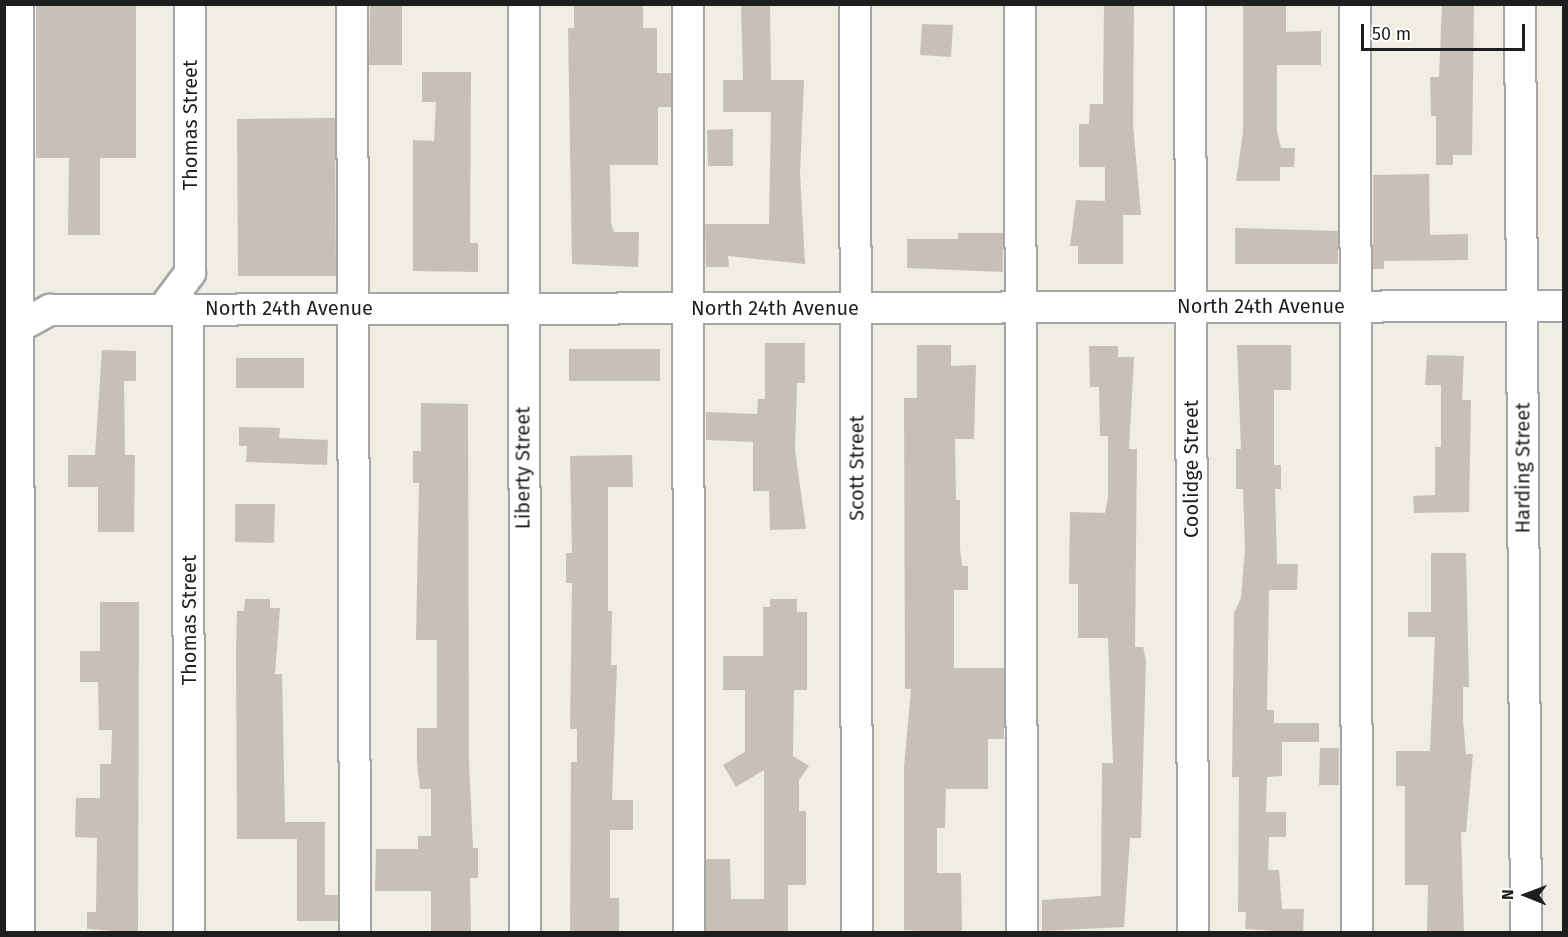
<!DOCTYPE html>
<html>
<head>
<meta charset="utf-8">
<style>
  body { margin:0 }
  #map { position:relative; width:1568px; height:937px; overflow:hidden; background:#f0ede3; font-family:"Fira Sans",sans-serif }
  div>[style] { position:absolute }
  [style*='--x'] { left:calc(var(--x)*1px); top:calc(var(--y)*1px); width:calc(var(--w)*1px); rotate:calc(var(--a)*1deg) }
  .building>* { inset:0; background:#c8bfb6 }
  .roads { filter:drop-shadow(2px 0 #a5a5a5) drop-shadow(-2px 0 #a5a5a5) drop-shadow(0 2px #a5a5a5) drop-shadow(0 -2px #a5a5a5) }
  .minor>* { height:30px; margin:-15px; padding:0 15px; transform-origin:15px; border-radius:15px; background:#fff }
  span { translate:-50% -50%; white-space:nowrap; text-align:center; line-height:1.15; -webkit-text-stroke:5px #fff; paint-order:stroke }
  .street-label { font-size:20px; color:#1e1e1e }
  .frame { position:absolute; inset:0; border:6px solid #1e1e1e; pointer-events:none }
  .north { position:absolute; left:1496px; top:865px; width:60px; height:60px; -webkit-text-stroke:4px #fff; paint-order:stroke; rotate:271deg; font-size:16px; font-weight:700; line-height:24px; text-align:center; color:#1e1e1e }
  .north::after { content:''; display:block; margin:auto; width:21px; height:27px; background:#1e1e1e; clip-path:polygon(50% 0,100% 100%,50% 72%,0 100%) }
  .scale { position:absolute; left:1361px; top:24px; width:164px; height:27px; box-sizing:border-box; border:3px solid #1e1e1e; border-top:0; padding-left:8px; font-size:18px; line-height:21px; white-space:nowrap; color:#1e1e1e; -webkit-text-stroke:4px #fff; paint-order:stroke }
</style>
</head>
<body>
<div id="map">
  <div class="building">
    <div style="clip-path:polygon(36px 4px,136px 4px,136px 158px,100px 158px,100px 235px,68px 235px,69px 158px,36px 158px)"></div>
    <div style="clip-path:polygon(370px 4px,402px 4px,402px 65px,369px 65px)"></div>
    <div style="clip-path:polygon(574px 4px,643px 4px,643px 28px,657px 28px,657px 73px,671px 73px,671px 107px,658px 107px,658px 165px,610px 165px,611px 223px,614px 232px,639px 232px,638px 267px,572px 264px,568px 28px,574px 28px)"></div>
    <div style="clip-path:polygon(741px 4px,770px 4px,771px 80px,804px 80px,800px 174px,805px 264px,728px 256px,729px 267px,706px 267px,705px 224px,769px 224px,771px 112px,723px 112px,723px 80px,743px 80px)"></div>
    <div style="clip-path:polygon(1104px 4px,1134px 4px,1133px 124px,1141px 215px,1123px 215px,1123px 264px,1078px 264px,1078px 246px,1070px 246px,1076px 200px,1105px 201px,1105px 167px,1079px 167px,1079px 124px,1089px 124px,1090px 104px,1103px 104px)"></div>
    <div style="clip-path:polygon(1243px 4px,1286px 4px,1286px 32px,1321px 31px,1321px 65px,1277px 65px,1277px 132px,1281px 148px,1295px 148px,1294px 167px,1280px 167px,1280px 181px,1236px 181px,1243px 132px)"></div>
    <div style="clip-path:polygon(1442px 4px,1474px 4px,1472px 155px,1453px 155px,1453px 165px,1436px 165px,1436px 116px,1431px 116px,1430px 77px,1439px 77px)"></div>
    <div style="clip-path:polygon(922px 24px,953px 25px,951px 57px,920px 55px)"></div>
    <div style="clip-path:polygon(422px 72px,471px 72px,470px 243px,478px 243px,478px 272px,413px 271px,413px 140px,434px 141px,436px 102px,422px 102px)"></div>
    <div style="clip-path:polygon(335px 118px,336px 276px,238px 276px,237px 119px)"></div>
    <div style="clip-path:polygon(733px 129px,733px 166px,708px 166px,707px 130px)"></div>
    <div style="clip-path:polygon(1429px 174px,1430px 235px,1468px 234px,1468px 260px,1384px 261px,1384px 269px,1373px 269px,1373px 175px)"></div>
    <div style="clip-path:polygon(1235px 228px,1338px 231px,1338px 264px,1235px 264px)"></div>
    <div style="clip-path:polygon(958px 233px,1003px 233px,1003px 272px,907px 268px,907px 239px,958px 239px)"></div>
    <div style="clip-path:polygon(765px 343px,805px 343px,805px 383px,797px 383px,795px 450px,806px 529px,770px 530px,769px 491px,753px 491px,753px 442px,706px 440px,706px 412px,757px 414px,758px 399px,765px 399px)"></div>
    <div style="clip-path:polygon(917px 345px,951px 345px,951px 366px,976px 365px,974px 439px,955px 439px,956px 500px,960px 500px,960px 548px,962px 566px,968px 566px,968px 590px,954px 590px,954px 668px,1004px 668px,1004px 739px,988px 739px,988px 789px,946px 789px,945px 828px,937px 828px,937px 873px,961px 873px,962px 930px,956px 933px,904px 930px,904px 767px,911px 689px,905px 689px,904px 398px,917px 398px)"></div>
    <div style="clip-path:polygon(1237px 345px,1291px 345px,1291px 390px,1274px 390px,1274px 465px,1281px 465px,1281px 489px,1275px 489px,1277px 564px,1298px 564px,1297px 590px,1269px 590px,1267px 710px,1274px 710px,1274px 723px,1319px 723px,1319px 742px,1282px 742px,1282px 776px,1267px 777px,1266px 812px,1286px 812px,1286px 837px,1269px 837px,1268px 870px,1279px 870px,1282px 909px,1304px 909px,1303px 933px,1245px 929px,1246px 912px,1238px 912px,1239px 777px,1232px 777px,1234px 613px,1241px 598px,1245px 548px,1243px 489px,1236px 489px,1236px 449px,1241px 449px)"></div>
    <div style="clip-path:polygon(1089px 346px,1118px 346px,1118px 357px,1134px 357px,1129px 449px,1137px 449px,1135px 647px,1143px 647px,1146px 660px,1141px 838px,1130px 838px,1124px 927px,1042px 931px,1042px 900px,1101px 896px,1102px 763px,1113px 763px,1108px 638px,1078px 638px,1078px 584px,1069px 584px,1070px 512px,1105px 513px,1108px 498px,1108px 436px,1100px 436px,1099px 387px,1090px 387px)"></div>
    <div style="clip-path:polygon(569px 349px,660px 349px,660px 381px,569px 381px)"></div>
    <div style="clip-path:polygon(102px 350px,136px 351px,136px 381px,124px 381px,125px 455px,135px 455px,134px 532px,98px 532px,98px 487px,68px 487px,68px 455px,95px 455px)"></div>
    <div style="clip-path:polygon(1427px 355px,1464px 356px,1462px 400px,1471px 400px,1469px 512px,1414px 513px,1413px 496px,1435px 495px,1435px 447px,1441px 447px,1441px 385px,1425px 385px)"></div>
    <div style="clip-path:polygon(236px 358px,304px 358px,304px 388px,236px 388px)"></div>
    <div style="clip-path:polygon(421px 403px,468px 404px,469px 762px,473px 848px,478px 848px,478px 878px,470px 878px,471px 933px,431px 933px,431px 891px,375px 891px,376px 849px,418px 849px,418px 836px,431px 836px,431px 789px,420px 789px,417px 763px,417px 728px,437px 728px,437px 640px,416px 640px,419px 483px,413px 483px,413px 451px,421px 451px)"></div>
    <div style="clip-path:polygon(239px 427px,280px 428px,279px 438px,328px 440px,327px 465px,246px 462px,247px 446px,239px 446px)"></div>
    <div style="clip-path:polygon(632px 455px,633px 487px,608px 487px,608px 611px,612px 611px,611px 665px,617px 665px,612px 800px,633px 800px,633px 830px,610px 830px,610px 898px,619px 898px,619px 933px,570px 933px,571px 762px,577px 762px,577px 729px,570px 729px,572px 583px,566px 583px,566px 553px,572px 553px,570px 456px)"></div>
    <div style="clip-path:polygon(235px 504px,275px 504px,274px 543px,235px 542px)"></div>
    <div style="clip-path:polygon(1431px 553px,1466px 553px,1469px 687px,1463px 687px,1463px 720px,1466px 754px,1473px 754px,1466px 832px,1461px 832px,1464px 933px,1427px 933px,1428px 885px,1405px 885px,1405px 786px,1396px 786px,1396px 751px,1430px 751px,1435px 637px,1408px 637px,1408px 612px,1431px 612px)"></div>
    <div style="clip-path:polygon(245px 599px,270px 599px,270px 608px,280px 608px,275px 674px,282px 674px,285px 822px,325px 822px,325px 895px,338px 895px,338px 921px,297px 921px,297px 839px,237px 839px,236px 650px,237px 611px,244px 611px)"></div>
    <div style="clip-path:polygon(770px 599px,797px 599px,797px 612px,807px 612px,807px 690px,794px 690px,793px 756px,809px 766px,799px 780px,799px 811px,806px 811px,806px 885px,788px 885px,788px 933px,706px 931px,706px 859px,730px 859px,731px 899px,764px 899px,764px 770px,736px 787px,723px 765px,745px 752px,745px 690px,723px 690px,723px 656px,763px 656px,763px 607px,770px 607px)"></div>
    <div style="clip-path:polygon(100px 602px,139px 602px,138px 933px,87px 929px,87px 912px,96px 912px,97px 838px,75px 837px,76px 798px,100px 798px,100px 764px,111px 764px,112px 730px,99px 730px,98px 682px,80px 682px,80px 651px,100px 651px)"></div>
    <div style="clip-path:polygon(1320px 748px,1339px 748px,1339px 785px,1319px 785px)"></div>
  </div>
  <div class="roads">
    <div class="minor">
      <div style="--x:18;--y:4;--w:928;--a:89.94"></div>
      <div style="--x:352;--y:4;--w:928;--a:89.81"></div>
      <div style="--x:524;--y:4;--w:928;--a:89.94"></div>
      <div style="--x:688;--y:4;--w:928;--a:89.94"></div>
      <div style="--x:855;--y:4;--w:928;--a:89.88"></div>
      <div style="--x:1020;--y:4;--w:928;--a:89.88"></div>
      <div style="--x:1190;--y:4;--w:928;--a:89.81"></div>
      <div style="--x:1355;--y:4;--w:928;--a:89.88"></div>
      <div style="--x:1520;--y:4;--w:928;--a:89.63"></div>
      <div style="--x:164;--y:308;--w:44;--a:-53.4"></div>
      <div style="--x:190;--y:273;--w:269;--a:-90"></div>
      <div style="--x:188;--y:308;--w:624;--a:89.91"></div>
      <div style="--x:4;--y:349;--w:25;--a:-58"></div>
      <div style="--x:17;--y:328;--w:38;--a:-29"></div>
      <div style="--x:50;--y:310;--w:1514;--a:-0.15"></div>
    </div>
  </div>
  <div class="street-label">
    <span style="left:190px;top:125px;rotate:-90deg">Thomas Street</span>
    <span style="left:1261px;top:306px">North 24th Avenue</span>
    <span style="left:289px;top:308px">North 24th Avenue</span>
    <span style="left:775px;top:308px">North 24th Avenue</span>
    <span style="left:523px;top:468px;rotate:-90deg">Liberty Street</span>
    <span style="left:857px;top:468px;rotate:-90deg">Scott Street</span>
    <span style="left:1523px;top:468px;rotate:-90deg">Harding Street</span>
    <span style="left:1191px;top:469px;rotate:-90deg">Coolidge Street</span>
    <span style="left:189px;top:620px;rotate:-90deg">Thomas Street</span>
  </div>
  <div class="frame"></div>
  <div class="north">N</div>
  <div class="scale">50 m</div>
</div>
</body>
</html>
